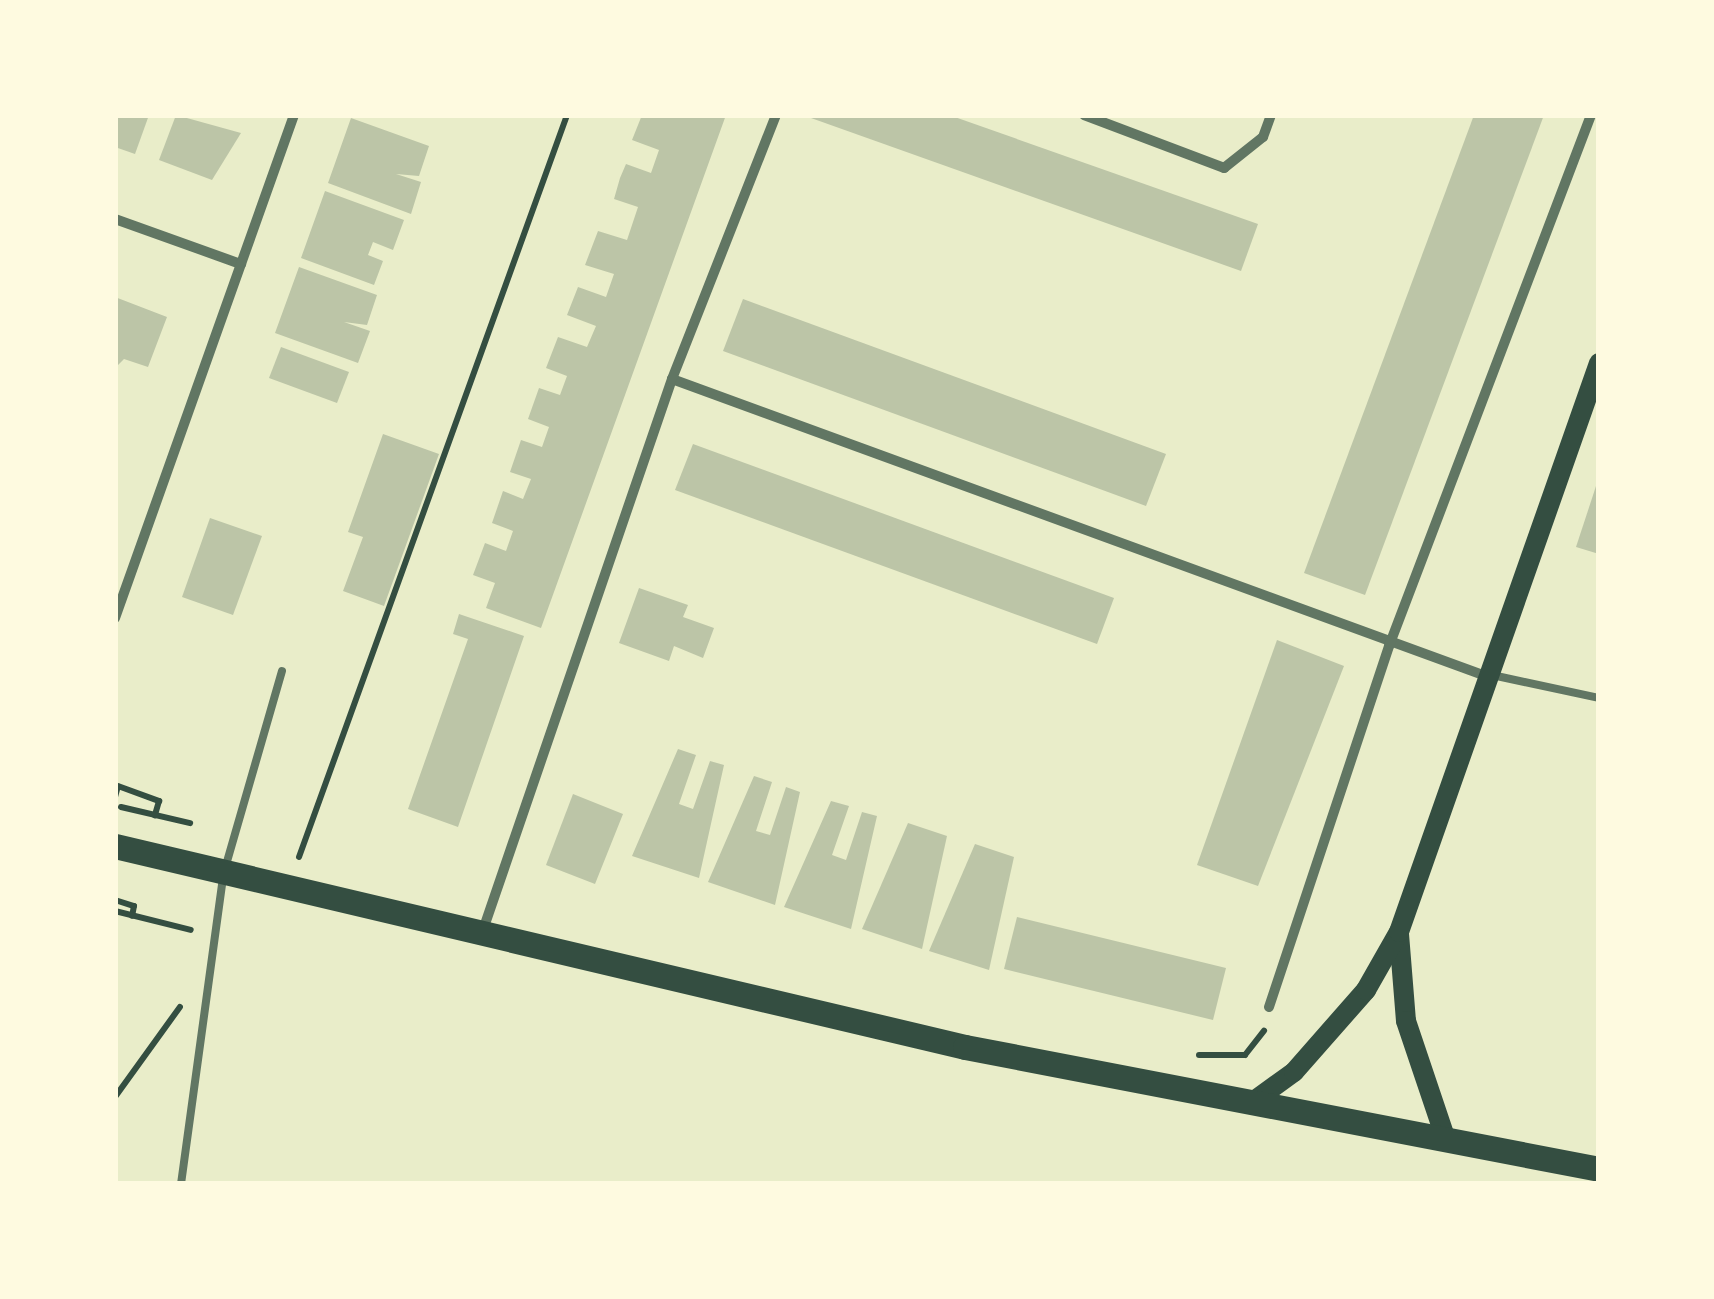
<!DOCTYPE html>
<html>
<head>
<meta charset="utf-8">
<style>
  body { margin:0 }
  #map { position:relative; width:1714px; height:1299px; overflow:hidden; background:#e9edc9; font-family:Quicksand,sans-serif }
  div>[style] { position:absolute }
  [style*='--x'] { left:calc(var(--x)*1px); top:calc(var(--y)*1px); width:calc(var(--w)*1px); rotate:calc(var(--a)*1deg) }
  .building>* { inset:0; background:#bcc5a7 }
  .path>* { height:6px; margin:-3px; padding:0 3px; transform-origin:3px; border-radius:3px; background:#344e41 }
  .service>* { height:8px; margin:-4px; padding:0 4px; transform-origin:4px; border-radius:4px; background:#617663 }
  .minor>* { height:10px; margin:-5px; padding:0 5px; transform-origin:5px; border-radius:5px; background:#617663 }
  .secondary>* { height:20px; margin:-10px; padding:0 10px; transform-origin:10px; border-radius:10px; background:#344e41 }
  .primary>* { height:25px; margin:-12.5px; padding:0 12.5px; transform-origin:12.5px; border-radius:12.5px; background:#344e41 }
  span { translate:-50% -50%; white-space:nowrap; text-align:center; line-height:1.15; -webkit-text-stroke:9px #fefae0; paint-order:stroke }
  .frame { position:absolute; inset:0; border:118px solid #fefae0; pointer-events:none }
</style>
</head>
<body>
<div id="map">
  <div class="building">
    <div style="clip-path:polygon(115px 115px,149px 115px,135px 154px,115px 147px)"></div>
    <div style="clip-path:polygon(176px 115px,241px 133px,212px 180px,159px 160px)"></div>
    <div style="clip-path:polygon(642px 115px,726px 115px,541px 628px,486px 608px,495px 583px,473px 575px,485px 543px,506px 551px,513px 531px,492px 523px,503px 491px,523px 499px,531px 479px,510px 472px,521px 440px,542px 447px,549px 427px,528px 419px,539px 388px,560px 395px,567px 376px,546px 368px,558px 337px,587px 347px,596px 326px,567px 315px,578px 287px,606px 297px,614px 274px,585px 265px,598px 231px,627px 240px,638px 207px,614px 199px,620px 178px,626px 164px,651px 173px,659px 150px,632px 140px)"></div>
    <div style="clip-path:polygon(949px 115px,1258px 224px,1241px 271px,811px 118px)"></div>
    <div style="clip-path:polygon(1474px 115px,1544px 115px,1365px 595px,1304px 573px)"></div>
    <div style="clip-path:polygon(351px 118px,429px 146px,419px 176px,396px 174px,421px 182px,411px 214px,328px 183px)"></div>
    <div style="clip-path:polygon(325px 191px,404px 220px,393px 250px,373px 242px,368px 255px,383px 261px,374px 285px,301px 258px)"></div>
    <div style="clip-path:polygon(299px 267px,377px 295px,367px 325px,344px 322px,370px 331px,358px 363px,275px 333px)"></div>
    <div style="clip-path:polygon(115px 297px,167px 317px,148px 367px,124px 359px,115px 368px)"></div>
    <div style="clip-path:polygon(743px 299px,1166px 454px,1146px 506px,723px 351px)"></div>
    <div style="clip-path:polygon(281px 347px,349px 372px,337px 403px,269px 378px)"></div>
    <div style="clip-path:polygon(383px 434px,439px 454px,384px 606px,343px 591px,363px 537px,348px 532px)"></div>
    <div style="clip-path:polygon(693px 444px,1114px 598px,1097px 644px,675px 490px)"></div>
    <div style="clip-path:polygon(1598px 480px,1599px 480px,1599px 554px,1576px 547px)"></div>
    <div style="clip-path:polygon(210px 518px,262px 536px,233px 615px,182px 597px)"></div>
    <div style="clip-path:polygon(639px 588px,688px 605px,683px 617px,714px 628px,703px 658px,674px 646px,669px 661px,619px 643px)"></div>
    <div style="clip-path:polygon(459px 614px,524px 636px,458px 827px,408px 809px,468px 639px,453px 634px)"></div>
    <div style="clip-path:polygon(1277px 640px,1344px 666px,1258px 886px,1197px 865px)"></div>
    <div style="clip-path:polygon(678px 749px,696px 755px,679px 804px,693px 809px,710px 761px,724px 765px,699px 878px,632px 856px)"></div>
    <div style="clip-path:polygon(754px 776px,772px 782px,756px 831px,770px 835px,786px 787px,800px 792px,775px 905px,708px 882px)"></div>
    <div style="clip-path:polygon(573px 794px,623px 814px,595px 884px,546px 865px)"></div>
    <div style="clip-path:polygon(831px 801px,849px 806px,832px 855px,846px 860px,862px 812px,877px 816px,851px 929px,784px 907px)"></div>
    <div style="clip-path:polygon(908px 823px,947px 836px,922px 949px,862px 929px)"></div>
    <div style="clip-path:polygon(975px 844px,1014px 857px,989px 970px,929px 951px)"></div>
    <div style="clip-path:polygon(1017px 917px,1226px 968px,1213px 1020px,1004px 969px)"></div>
  </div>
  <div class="path">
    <div style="--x:115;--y:797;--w:11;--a:-75"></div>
    <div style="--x:118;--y:786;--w:44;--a:20.1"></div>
    <div style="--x:159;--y:801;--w:15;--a:106"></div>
    <div style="--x:121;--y:807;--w:71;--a:13.1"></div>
    <div style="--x:299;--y:857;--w:789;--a:-70.14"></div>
    <div style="--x:115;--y:900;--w:20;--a:18"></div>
    <div style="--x:134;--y:906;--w:10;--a:101"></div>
    <div style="--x:115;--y:911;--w:78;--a:14"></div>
    <div style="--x:1199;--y:1055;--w:46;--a:0"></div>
    <div style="--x:1245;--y:1055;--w:31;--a:-52"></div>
    <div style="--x:115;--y:1097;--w:111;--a:-54.2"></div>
  </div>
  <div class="service">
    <div style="--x:1492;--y:675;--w:109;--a:12.1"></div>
    <div style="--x:181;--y:1184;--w:315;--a:-82.2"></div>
    <div style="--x:224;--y:872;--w:209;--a:-73.9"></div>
  </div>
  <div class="minor">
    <div style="--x:1084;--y:115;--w:150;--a:20.7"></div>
    <div style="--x:1224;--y:168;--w:50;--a:-38.5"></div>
    <div style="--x:1263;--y:137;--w:23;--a:-70"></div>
    <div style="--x:115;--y:219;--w:134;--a:19.7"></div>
    <div style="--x:672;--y:379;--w:863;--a:20.05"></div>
    <div style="--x:115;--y:618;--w:534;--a:-70.41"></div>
    <div style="--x:483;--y:930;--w:583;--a:-71.07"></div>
    <div style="--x:672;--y:379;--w:284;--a:-68.5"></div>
    <div style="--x:1269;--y:1007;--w:380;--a:-71.6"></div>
    <div style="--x:1389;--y:646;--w:568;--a:-69.17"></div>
  </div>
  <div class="secondary">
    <div style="--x:1399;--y:934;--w:87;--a:85.4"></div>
    <div style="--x:1406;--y:1021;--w:126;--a:71.4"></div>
    <div style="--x:1251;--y:1103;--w:53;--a:-35.8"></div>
    <div style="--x:1294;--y:1072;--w:109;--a:-48.7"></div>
    <div style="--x:1366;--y:990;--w:67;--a:-60.4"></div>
    <div style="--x:1399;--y:932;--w:603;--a:-70.63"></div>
  </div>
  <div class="primary">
    <div style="--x:115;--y:846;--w:873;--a:13.3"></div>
    <div style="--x:965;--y:1047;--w:646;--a:10.89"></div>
  </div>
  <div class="frame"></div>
</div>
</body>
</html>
